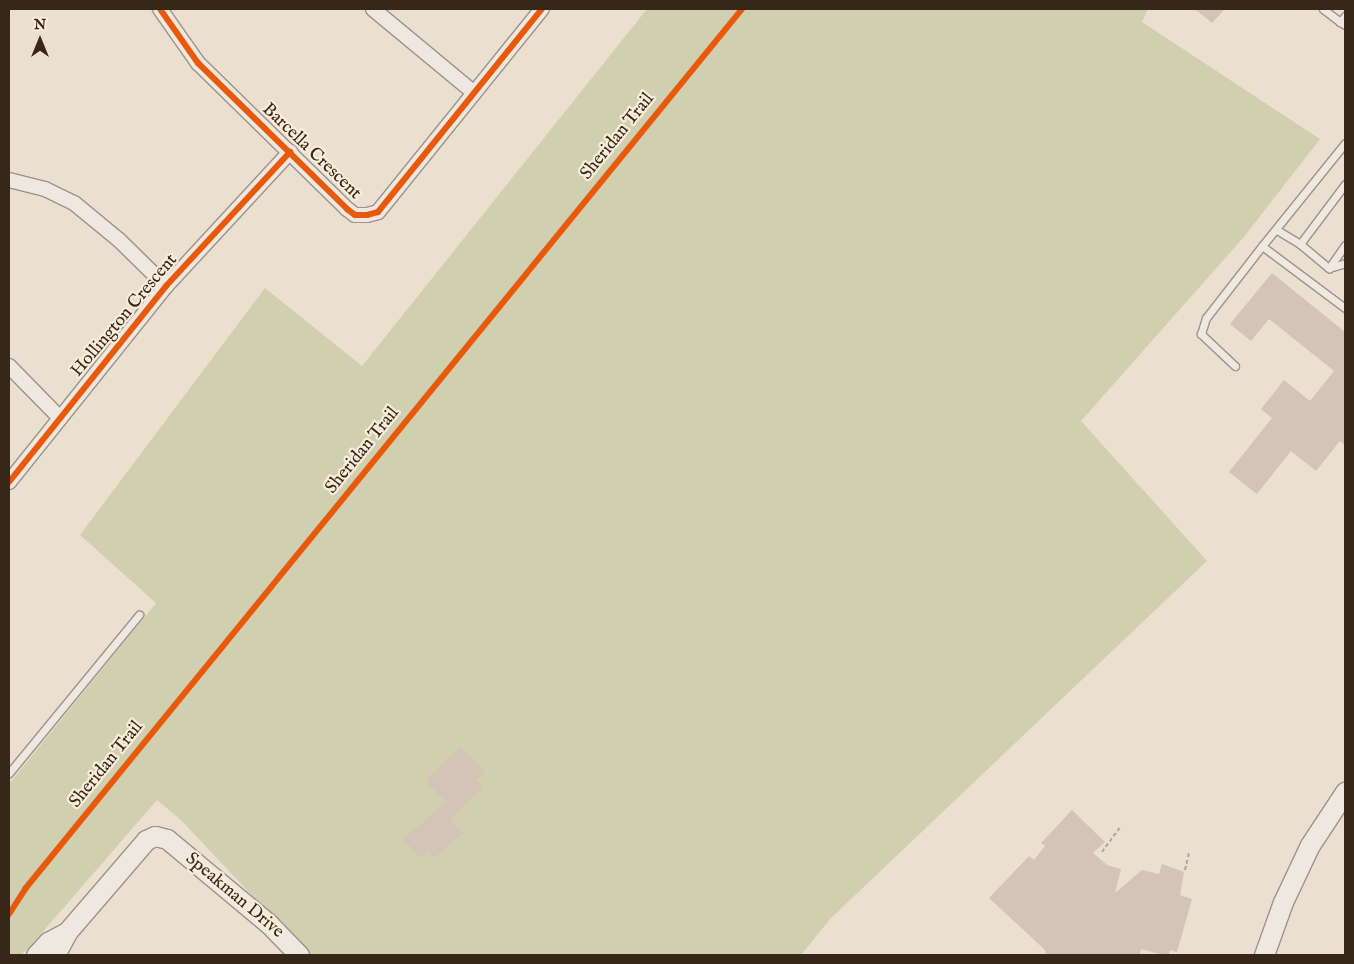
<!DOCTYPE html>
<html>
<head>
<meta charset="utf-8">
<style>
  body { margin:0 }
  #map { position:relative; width:1354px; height:964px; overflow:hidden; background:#ebdfcf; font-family:"IM FELL English",serif }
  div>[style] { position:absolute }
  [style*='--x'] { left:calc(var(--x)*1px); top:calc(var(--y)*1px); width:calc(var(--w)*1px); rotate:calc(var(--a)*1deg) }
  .green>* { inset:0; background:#d0d0b0 }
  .building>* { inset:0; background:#d4c4b7 }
  .path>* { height:2px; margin-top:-1px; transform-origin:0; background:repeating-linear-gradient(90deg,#aca69f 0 4px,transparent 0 6.5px) }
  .roads { filter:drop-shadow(1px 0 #9c9389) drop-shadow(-1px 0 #9c9389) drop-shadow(0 1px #9c9389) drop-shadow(0 -1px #9c9389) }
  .lane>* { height:7px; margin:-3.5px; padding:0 3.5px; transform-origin:3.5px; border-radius:3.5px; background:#eee8e0 }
  .street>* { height:14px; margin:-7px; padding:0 7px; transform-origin:7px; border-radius:7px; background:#eee8e0 }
  .secondary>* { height:19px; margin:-9.5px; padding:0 9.5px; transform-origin:9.5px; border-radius:9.5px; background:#eee8e0 }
  .cycleway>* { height:6px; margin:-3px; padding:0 3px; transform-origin:3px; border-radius:3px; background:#e8590c }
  span { translate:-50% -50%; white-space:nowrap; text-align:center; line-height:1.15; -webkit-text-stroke:4.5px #f9ecd9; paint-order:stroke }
  .street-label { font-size:18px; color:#362719 }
  .frame { position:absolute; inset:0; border:10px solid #362719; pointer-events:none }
  .north { position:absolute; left:15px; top:15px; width:50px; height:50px; -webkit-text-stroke:4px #f9ecd9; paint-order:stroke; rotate:0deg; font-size:14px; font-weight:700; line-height:20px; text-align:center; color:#362719 }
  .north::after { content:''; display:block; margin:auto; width:18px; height:22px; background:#362719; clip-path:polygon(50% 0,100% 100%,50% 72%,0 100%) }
</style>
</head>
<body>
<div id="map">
  <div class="green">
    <div style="clip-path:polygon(647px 9px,1148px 9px,1142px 22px,1320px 139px,1243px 238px,1081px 421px,1207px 561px,830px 919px,801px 955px,308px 955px,181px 820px,157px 800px,27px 950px,20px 955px,9px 955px,9px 784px,156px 603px,80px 535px,265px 288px,362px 366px)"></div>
  </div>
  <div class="building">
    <div style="clip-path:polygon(1195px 9px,1225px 9px,1212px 23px)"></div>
    <div style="clip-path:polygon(1272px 273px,1345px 332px,1345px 445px,1340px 441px,1316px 471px,1291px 451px,1257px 494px,1229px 472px,1272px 418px,1261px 409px,1284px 380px,1310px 401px,1334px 371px,1269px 319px,1251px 341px,1230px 324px)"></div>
    <div style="clip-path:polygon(460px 747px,485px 771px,476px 780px,483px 787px,450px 819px,463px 833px,434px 858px,428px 851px,420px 858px,403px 839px,446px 802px,425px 781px)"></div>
    <div style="clip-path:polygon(1072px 810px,1105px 842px,1093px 853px,1107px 865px,1121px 869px,1115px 893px,1142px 870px,1159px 874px,1162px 864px,1184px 872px,1180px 895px,1192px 899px,1177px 952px,1170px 950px,1169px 955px,1163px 955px,1141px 949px,1140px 955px,1046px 955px,1045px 950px,989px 898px,1029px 856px,1034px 860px,1045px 846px,1041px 843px)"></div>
  </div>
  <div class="path">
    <div style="--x:1102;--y:852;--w:32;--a:-54"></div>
    <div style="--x:1185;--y:870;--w:18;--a:-77"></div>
  </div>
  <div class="roads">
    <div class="lane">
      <div style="--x:1323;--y:9;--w:21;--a:37"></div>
      <div style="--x:1345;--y:16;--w:8;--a:130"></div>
      <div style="--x:1340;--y:22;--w:6;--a:31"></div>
      <div style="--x:1277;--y:230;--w:27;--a:31"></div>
      <div style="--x:1300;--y:244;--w:75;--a:-53.1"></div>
      <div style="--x:1300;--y:244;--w:38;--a:40"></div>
      <div style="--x:1329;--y:268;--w:17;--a:-17"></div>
      <div style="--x:1262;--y:246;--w:132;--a:-51.1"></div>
      <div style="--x:1329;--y:268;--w:28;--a:-55"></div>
      <div style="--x:1235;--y:366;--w:47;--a:-136.7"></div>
      <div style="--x:1201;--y:334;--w:17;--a:-73"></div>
      <div style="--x:1206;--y:318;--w:91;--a:-52.1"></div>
      <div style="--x:1262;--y:246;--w:104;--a:36.8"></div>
      <div style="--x:9;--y:773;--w:205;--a:-50.6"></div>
    </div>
    <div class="street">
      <div style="--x:160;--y:9;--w:66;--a:54.9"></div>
      <div style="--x:198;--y:63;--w:209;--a:44.4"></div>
      <div style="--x:347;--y:209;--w:10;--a:37"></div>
      <div style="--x:355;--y:215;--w:12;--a:0"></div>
      <div style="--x:367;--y:215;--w:11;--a:-15"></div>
      <div style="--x:378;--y:212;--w:261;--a:-51.1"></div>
      <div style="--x:373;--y:9;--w:131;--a:39.7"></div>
      <div style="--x:9;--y:180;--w:37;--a:14"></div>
      <div style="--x:45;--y:189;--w:32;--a:26"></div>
      <div style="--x:74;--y:203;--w:58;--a:39.4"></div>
      <div style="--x:119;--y:240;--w:66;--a:44.4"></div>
      <div style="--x:9;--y:366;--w:73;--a:45.6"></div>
      <div style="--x:9;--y:482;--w:251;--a:-51.3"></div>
      <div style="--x:166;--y:286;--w:183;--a:-47.2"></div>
    </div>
    <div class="secondary">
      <div style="--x:36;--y:955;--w:18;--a:-47"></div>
      <div style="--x:48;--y:942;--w:21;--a:-28"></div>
      <div style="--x:55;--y:955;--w:26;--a:-62"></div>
      <div style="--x:67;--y:932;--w:121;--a:-49.3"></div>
      <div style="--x:146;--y:840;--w:10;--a:-24"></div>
      <div style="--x:155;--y:836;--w:12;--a:14"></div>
      <div style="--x:167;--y:839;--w:133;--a:39.8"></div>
      <div style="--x:269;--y:924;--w:43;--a:45.9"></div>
      <div style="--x:1264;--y:955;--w:56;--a:-70.3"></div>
      <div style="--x:1283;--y:902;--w:63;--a:-64.7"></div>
      <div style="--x:1310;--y:845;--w:64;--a:-56.6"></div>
    </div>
  </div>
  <div class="cycleway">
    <div style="--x:160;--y:9;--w:66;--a:54.9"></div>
    <div style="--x:198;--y:63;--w:209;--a:44.4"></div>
    <div style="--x:347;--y:209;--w:10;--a:37"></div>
    <div style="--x:355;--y:215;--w:12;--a:0"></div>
    <div style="--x:367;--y:215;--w:11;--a:-15"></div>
    <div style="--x:378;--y:212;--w:261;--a:-51.1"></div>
    <div style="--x:9;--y:482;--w:251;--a:-51.3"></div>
    <div style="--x:166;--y:286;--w:183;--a:-47.2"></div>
    <div style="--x:9;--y:914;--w:30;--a:-57"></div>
    <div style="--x:25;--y:889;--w:1135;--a:-50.83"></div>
  </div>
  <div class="street-label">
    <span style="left:618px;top:137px;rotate:-51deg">Sheridan Trail</span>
    <span style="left:311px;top:152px;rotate:44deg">Barcella Crescent</span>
    <span style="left:125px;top:316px;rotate:-50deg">Hollington Crescent</span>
    <span style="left:363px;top:451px;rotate:-51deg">Sheridan Trail</span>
    <span style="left:107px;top:765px;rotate:-51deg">Sheridan Trail</span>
    <span style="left:234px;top:896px;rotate:40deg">Speakman Drive</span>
  </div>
  <div class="frame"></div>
  <div class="north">N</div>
</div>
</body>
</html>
